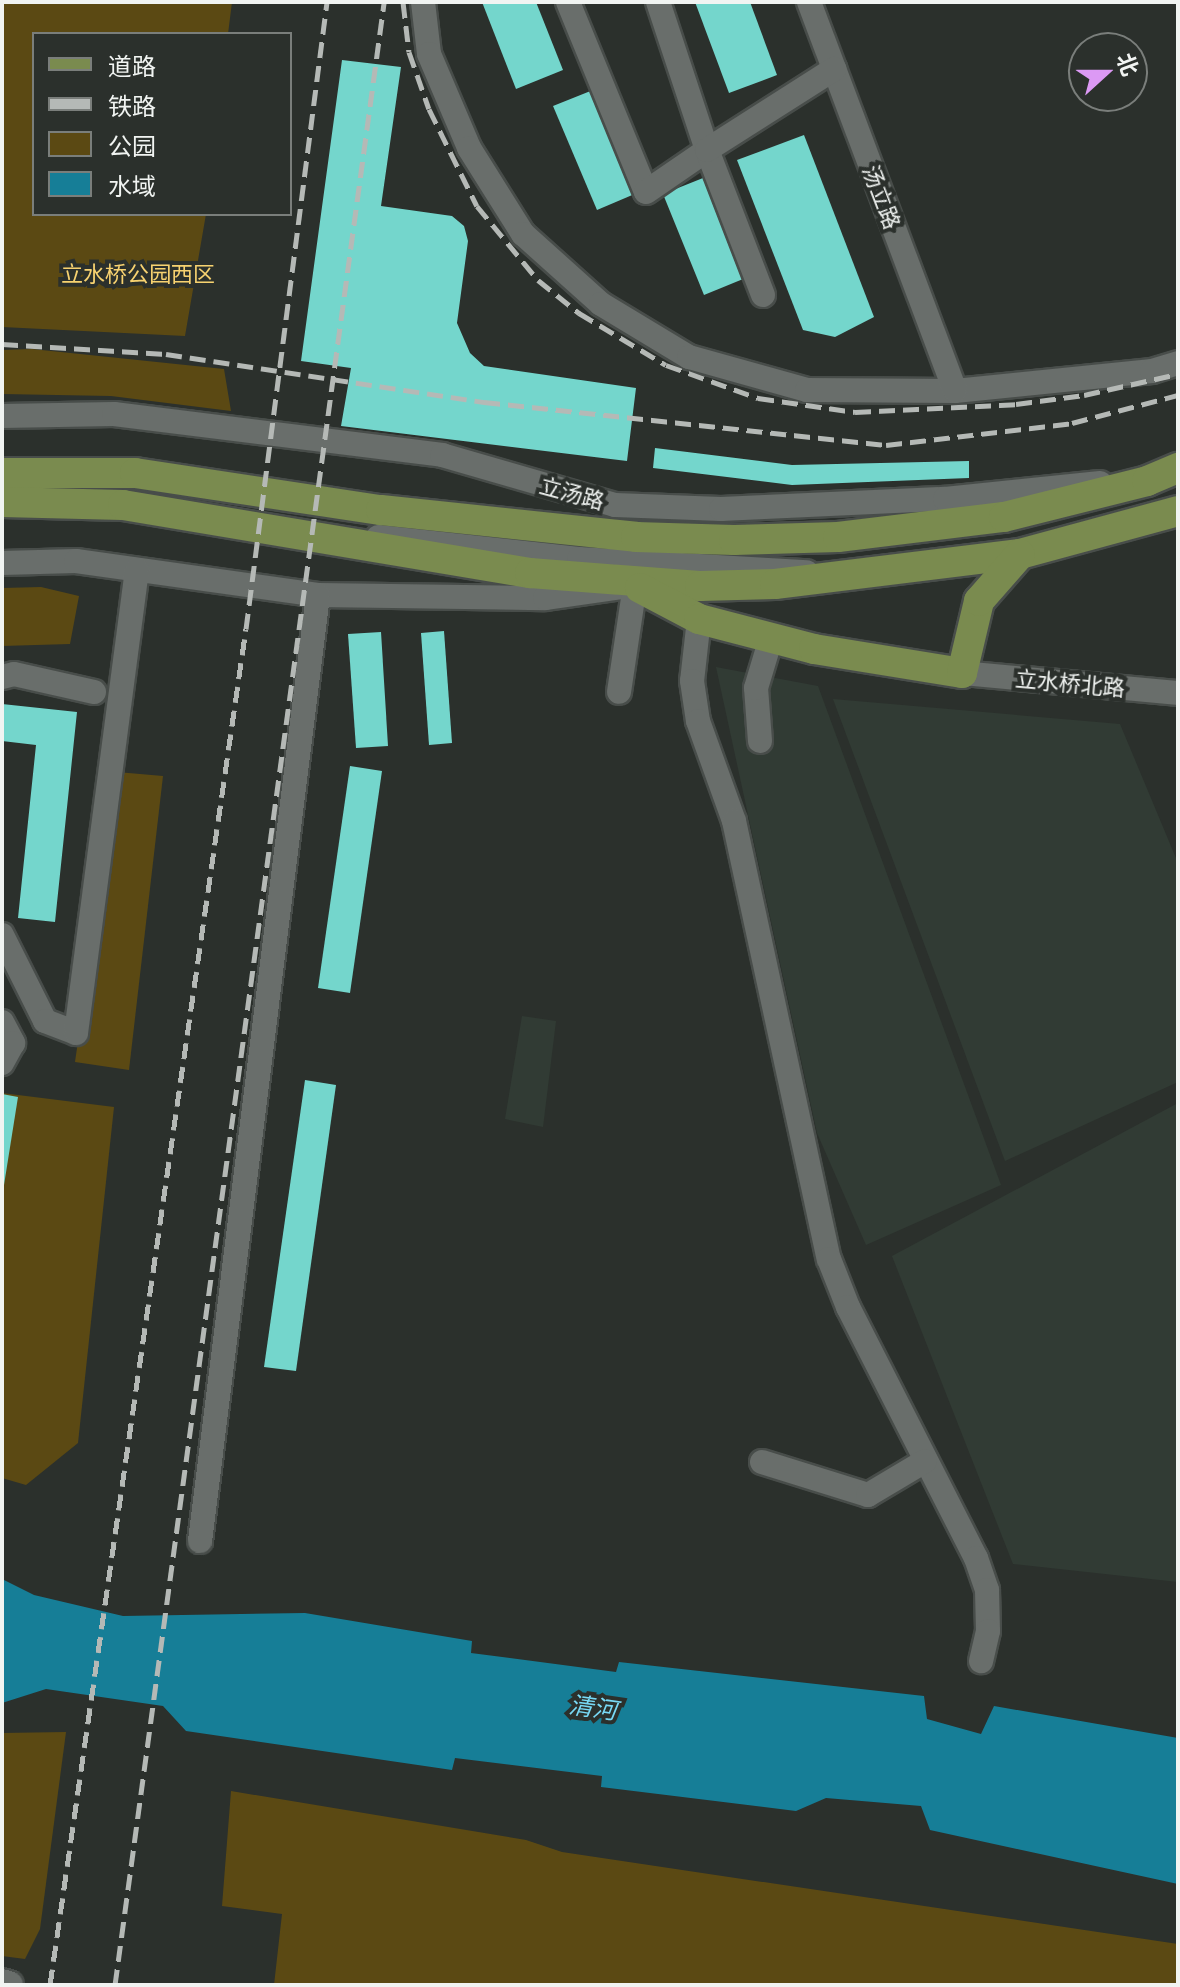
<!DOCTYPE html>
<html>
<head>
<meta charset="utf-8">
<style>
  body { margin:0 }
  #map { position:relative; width:1180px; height:1987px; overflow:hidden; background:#2b302c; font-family:Barlow,"Noto Sans SC",sans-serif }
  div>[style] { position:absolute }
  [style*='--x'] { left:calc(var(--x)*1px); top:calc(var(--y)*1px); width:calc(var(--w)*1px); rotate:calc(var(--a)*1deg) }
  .built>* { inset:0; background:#313b34 }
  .green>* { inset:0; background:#5b4913 }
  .water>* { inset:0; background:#167e97 }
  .building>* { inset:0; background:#74d6cc }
  .roads { filter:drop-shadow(2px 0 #484d4a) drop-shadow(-2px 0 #484d4a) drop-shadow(0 2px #484d4a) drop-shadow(0 -2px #484d4a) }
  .minor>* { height:24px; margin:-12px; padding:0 12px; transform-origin:12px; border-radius:12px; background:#696e6b }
  .major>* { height:30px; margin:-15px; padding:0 15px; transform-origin:15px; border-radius:15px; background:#7a8b4f }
  .rail>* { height:5px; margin-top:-2.5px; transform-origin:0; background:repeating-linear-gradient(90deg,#b5b9b6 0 16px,transparent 0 24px) }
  span { translate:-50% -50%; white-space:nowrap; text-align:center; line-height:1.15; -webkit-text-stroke:8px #2b302c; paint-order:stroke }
  .street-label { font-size:22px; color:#f1f4f2 }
  .park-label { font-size:22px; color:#f7d270 }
  .water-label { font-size:24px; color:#78d9f5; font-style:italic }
  .frame { position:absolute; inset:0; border:4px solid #f1f4f2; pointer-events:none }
  .legend { position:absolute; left:32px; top:32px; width:260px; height:184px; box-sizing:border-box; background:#2b302c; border:2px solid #7a7e7b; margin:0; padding:10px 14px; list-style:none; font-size:24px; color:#f1f4f2 }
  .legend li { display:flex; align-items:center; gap:16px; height:40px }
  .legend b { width:40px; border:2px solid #7a7e7b }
  .north { position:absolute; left:1068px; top:32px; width:80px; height:80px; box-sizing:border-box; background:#2b302c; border:2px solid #7a7e7b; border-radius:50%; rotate:69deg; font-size:22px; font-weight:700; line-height:32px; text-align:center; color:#f1f4f2 }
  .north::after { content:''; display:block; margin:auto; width:28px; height:36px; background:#dc99f4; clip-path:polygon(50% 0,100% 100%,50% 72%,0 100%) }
</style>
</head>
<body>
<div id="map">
  <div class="built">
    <div style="clip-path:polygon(716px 667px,818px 686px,1001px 1185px,866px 1245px,817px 1133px)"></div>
    <div style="clip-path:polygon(833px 699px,1120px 724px,1178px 863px,1178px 1082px,1005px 1161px)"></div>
    <div style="clip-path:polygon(522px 1016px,556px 1021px,543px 1127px,505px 1119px)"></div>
    <div style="clip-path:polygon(1178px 1103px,1178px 1582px,1013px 1564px,892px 1256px)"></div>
  </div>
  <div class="green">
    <div style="clip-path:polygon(2px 2px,232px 2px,228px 34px,34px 34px,34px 214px,206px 214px,185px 336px,2px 327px)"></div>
    <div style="clip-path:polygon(32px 349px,224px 369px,231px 411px,111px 396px,2px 394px,2px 350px)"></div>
    <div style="clip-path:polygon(41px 587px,79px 596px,70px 644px,2px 646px,2px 588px)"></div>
    <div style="clip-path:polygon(117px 772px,163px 776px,129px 1070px,75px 1062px)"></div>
    <div style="clip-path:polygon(2px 1093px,114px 1107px,78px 1443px,26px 1485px,2px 1478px)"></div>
    <div style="clip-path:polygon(66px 1732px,40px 1929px,25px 1959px,2px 1956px,2px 1733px)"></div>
    <div style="clip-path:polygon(231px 1791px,526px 1840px,562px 1852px,1178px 1944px,1178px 1985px,274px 1985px,282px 1914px,222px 1906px)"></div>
  </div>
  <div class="water">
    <div style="clip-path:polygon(2px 1579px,34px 1595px,123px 1616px,305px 1613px,472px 1641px,471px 1653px,616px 1672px,619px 1662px,924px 1696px,927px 1719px,981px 1734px,994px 1706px,1178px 1738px,1178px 1884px,930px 1830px,921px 1806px,826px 1798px,796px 1811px,601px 1787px,602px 1776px,455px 1758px,452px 1770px,186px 1731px,163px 1706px,46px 1689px,2px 1703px)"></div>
  </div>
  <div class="building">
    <div style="clip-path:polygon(482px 2px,536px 2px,563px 70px,516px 89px)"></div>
    <div style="clip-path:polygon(695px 2px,750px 2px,777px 75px,729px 93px)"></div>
    <div style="clip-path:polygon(342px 60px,401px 67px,381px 206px,452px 216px,464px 226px,468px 241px,457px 323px,470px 353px,484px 366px,636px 388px,627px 461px,341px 426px,351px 368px,301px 361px)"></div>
    <div style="clip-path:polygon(593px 90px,637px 193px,597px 210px,553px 106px)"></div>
    <div style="clip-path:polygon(804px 135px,874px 317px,835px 337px,803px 330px,737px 160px)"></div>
    <div style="clip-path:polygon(708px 176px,748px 277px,704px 295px,663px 194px)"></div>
    <div style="clip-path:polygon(655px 448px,792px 465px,969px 461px,969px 478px,792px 485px,653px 468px)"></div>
    <div style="clip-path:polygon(444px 631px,452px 743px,429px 745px,421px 633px)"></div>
    <div style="clip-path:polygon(381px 632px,388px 746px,356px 748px,348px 634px)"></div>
    <div style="clip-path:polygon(2px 704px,77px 712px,55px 922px,18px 918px,36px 745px,2px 741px)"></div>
    <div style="clip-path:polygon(350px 766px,382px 771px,350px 993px,318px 988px)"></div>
    <div style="clip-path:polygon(305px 1080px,336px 1085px,296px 1371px,264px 1367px)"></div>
    <div style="clip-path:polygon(2px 1094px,18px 1097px,4px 1185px,2px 1184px)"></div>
  </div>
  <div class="roads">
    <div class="minor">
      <div style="--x:423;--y:2;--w:52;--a:83.4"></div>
      <div style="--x:429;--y:54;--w:102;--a:66.9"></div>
      <div style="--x:469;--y:148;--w:102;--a:57.9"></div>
      <div style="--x:523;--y:234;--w:105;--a:41.9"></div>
      <div style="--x:601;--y:304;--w:103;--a:31.1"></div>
      <div style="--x:689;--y:357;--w:123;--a:15.6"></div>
      <div style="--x:807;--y:390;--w:148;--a:0.4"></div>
      <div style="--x:955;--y:391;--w:198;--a:-5.8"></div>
      <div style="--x:1152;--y:371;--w:27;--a:-17"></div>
      <div style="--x:568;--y:2;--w:205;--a:67.7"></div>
      <div style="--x:646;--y:192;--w:74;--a:-34.5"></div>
      <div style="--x:707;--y:150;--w:156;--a:-108.3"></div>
      <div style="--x:809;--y:2;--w:415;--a:69.4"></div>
      <div style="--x:763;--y:295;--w:155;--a:-111.1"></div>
      <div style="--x:707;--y:150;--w:151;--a:-32.5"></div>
      <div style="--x:2;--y:416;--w:112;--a:-1"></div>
      <div style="--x:114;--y:414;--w:331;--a:7.1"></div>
      <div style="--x:442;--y:455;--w:180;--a:16.1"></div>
      <div style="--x:615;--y:505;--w:106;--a:2.2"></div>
      <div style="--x:721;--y:509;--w:224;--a:-2.6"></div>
      <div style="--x:945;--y:499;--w:156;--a:-5.9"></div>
      <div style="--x:378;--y:537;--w:202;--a:6.2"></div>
      <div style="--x:579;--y:559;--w:228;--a:3.3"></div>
      <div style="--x:2;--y:563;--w:74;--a:-1.5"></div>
      <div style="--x:76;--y:561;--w:244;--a:8"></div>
      <div style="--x:318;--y:595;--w:227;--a:0.8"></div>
      <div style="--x:545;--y:598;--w:91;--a:-8.2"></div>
      <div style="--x:635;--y:585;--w:108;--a:98.5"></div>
      <div style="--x:699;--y:619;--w:62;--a:96.4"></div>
      <div style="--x:692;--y:681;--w:40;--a:81.5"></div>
      <div style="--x:698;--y:721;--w:106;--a:70.2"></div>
      <div style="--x:734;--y:821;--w:448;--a:77.8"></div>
      <div style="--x:829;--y:1259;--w:52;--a:68.4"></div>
      <div style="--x:848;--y:1307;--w:282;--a:63"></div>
      <div style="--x:976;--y:1558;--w:34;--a:71"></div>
      <div style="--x:987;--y:1590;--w:41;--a:88.6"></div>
      <div style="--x:988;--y:1631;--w:31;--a:103"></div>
      <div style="--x:962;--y:673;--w:217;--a:5.3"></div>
      <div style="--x:2;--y:677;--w:12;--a:-14"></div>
      <div style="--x:14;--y:674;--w:82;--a:12.7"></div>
      <div style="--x:760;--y:741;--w:53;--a:-94.3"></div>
      <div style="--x:756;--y:688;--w:52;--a:-73.3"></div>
      <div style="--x:2;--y:935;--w:96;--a:63.4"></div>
      <div style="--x:45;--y:1021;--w:33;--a:21"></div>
      <div style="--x:76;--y:1033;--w:467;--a:-82.5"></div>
      <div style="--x:2;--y:1022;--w:24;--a:62"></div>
      <div style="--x:13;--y:1043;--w:23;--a:119"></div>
      <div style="--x:762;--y:1462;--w:111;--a:17.3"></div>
      <div style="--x:868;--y:1495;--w:66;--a:-30.8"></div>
      <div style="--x:200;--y:1541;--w:953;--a:-82.89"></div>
      <div style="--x:2;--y:1981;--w:9;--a:18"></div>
    </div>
    <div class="major">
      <div style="--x:2;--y:473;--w:133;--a:0"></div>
      <div style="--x:135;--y:473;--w:249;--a:8.6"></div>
      <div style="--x:381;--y:510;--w:256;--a:6"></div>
      <div style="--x:636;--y:537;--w:98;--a:1.8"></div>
      <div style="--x:734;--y:540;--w:104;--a:-1.7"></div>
      <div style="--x:838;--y:537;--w:167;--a:-6.9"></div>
      <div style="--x:1004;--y:517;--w:147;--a:-14.1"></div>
      <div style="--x:1147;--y:481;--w:34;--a:-23"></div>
      <div style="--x:2;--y:502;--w:121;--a:1.4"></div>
      <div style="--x:123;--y:505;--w:413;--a:9.5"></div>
      <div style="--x:530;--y:573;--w:170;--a:4.4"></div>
      <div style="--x:700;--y:586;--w:75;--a:-1.5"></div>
      <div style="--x:775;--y:584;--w:247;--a:-7"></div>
      <div style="--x:1020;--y:554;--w:164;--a:-15.2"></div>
      <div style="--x:640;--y:588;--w:67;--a:27.7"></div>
      <div style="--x:699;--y:619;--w:119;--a:14.6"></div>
      <div style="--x:814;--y:649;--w:150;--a:9.2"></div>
      <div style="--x:962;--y:673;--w:74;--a:-76.7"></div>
      <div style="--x:979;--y:601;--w:62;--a:-48.9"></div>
    </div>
  </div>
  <div class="rail">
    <div style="--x:403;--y:2;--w:50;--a:83.2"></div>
    <div style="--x:409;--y:52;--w:60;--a:70.7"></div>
    <div style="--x:429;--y:109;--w:108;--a:63.7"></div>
    <div style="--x:477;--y:206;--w:96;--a:50.5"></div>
    <div style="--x:538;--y:280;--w:53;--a:38.8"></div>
    <div style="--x:579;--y:313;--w:101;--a:30.9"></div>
    <div style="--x:666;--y:365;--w:98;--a:19.7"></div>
    <div style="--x:758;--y:398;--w:98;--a:8.2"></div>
    <div style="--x:855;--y:412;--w:161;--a:-2.8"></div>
    <div style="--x:1016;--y:404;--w:69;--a:-7.5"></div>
    <div style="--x:1084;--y:395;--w:96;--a:-12.6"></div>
    <div style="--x:2;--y:344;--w:164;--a:3.5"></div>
    <div style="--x:166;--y:354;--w:322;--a:8.6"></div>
    <div style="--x:484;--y:402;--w:404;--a:6.1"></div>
    <div style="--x:886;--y:445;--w:187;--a:-6.7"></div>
    <div style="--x:1072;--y:423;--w:110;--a:-14.8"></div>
    <div style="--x:50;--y:1985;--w:1370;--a:-81.78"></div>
    <div style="--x:246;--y:629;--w:632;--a:-82.64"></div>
    <div style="--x:115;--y:1985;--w:2001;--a:-82.27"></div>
  </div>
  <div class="street-label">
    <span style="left:882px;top:197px;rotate:69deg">汤立路</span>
    <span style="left:572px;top:493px;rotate:15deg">立汤路</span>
    <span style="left:1070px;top:683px;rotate:5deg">立水桥北路</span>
  </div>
  <div class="park-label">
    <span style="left:138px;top:274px">立水桥公园西区</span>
  </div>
  <div class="water-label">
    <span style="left:593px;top:1707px;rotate:8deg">清河</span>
  </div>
  <div class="frame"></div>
  <ul class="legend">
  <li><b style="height:10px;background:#7a8b4f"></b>道路</li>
  <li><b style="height:10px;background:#b5b9b6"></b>铁路</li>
  <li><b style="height:22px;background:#5b4913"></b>公园</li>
  <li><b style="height:22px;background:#167e97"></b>水域</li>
  </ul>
  <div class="north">北</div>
</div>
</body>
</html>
